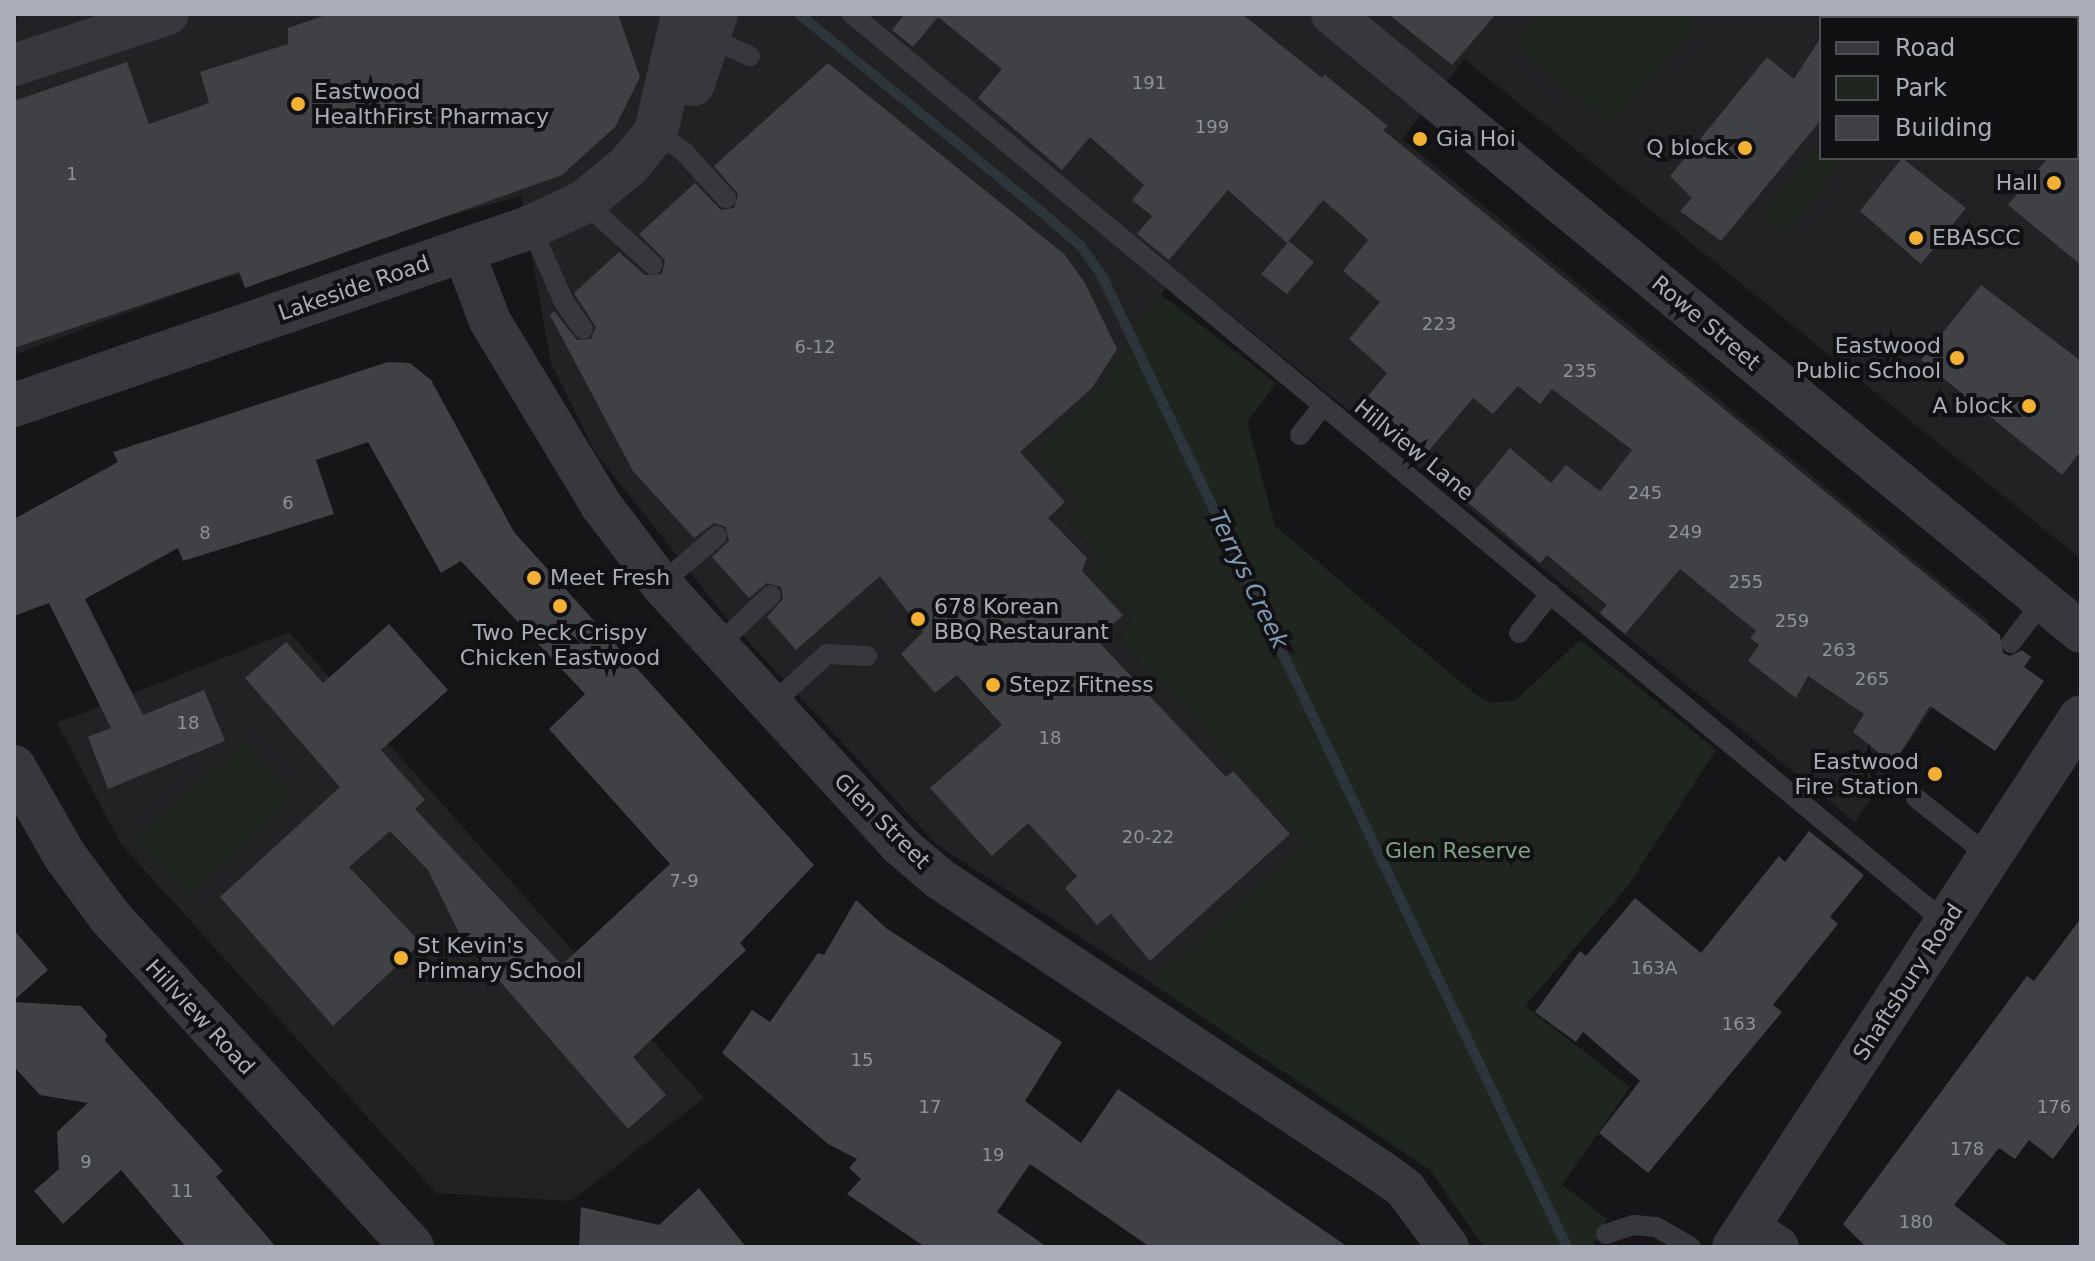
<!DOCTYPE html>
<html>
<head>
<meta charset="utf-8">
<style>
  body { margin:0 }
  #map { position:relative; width:2095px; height:1261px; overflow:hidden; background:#161618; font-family:"DejaVu Sans",sans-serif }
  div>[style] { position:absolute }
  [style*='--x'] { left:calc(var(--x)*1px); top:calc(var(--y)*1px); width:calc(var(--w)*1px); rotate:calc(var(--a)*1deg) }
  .built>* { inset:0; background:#222225 }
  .green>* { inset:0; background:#1e261f }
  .stream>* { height:10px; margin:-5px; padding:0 5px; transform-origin:5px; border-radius:5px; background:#2c353c }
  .building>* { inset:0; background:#404145 }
  .service>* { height:20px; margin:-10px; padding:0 10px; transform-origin:10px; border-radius:10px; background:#37383d }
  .minor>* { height:42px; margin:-21px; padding:0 21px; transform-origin:21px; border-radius:21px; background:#37383d }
  .tertiary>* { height:44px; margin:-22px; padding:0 22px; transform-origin:22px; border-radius:22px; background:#37383d }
  .dots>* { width:22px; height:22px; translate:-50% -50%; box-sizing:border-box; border:4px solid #111113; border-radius:50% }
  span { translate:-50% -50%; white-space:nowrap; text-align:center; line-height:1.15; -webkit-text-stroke:8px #111113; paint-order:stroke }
  .number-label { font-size:18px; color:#8e929b }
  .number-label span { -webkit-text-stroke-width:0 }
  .poi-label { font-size:22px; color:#a8adb8 }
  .left { translate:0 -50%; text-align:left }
  .right { translate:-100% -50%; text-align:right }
  .street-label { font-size:22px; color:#a8adb8 }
  .park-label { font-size:22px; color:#7fa381 }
  .water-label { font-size:24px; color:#7f9bb3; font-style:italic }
  .frame { position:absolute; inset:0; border:16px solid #a8adb8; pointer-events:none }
  .legend { position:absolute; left:1819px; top:16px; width:260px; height:144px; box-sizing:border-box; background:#111113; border:2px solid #4d4f55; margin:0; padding:10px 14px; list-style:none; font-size:24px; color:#a8adb8 }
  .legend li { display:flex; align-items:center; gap:16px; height:40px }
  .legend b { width:40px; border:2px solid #4d4f55 }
</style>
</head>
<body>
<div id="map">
  <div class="built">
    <div style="clip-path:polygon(evenodd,18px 14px,2081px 14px,2081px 559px,1464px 59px,1402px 139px,1990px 622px,1855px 822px,1177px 271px,1095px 394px,1035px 448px,1083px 504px,1067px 520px,1102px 560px,1092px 571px,1133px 618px,1119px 637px,1308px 845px,1150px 982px,937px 845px,724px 615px,595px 452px,551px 363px,521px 196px,205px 284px,14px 355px,14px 31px,18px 14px,1821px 18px,2077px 18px,2077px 158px,1821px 158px,1821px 18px)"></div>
    <div style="clip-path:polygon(289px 632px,704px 1098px,571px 1201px,436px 1193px,121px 844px,57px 723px)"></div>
  </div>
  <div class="green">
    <div style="clip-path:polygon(1540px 14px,1685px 14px,1697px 23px,1611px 127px,1515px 44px)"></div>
    <div style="clip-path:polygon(1821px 143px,1821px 158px,1846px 158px,1785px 234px,1762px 214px)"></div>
    <div style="clip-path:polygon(1159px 293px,1276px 383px,1247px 422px,1275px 526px,1476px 695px,1491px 703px,1516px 700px,1580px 640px,1716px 750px,1627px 887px,1525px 1006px,1630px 1087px,1562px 1185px,1607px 1219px,1592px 1247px,1484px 1247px,1430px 1170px,1150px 982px,1307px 844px,1119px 637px,1133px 618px,1091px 571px,1102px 560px,1067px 519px,1082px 504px,1034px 448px,1095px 394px)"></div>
    <div style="clip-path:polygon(243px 744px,295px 799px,187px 897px,135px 840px)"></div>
  </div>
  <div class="stream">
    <div style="--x:799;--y:14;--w:308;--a:39.2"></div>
    <div style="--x:1038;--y:209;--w:57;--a:40.7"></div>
    <div style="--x:1081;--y:246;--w:39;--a:55"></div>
    <div style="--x:1103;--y:278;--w:1074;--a:64.41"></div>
  </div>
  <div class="building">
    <div style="clip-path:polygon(329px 14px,618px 14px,640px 77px,615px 127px,562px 175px,245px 288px,239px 272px,14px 348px,14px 101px,127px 62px,149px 124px,209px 103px,200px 72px,288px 44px,288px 28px)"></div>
    <div style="clip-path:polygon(905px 14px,1242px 14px,1322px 78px,1325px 75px,1388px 126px,1383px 130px,1982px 620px,2000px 635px,2003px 653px,2010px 656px,2022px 650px,2031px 657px,2024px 667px,2044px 681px,1995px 751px,1930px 706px,1893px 764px,1853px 732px,1864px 714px,1808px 676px,1796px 698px,1748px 661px,1759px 645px,1750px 638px,1756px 631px,1680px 569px,1625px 634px,1600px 613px,1607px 605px,1547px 555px,1540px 563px,1466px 501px,1510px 448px,1551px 483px,1566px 465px,1600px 491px,1632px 450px,1552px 389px,1540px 404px,1518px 386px,1493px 414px,1473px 398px,1416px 466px,1360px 406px,1387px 373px,1349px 339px,1380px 302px,1343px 271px,1368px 240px,1345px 219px,1323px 200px,1287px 243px,1228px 190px,1169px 260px,1137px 234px,1152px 216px,1132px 200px,1144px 185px,1090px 137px,1062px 170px,978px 98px,1002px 69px,938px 17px,913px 47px,892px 30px)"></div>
    <div style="clip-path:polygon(1388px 14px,1496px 14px,1452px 65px)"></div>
    <div style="clip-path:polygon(1821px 37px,1821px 120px,1721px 241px,1680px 211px,1692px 198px,1670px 176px,1767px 57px,1794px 79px)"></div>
    <div style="clip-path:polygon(828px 63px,1065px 255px,1085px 283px,1117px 349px,1092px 388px,1020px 452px,1065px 502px,1048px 518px,1087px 558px,1082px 571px,1123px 615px,1096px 639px,1226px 777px,1233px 771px,1290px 834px,1150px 961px,1111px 914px,1097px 925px,1065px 888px,1077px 876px,1028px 823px,992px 856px,930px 788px,1002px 725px,957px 675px,935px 693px,901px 654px,923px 632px,880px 576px,796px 650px,767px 617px,783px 599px,781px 587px,767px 583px,749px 598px,712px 557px,729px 541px,726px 527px,714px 523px,694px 538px,633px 471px,550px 315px,554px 311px,577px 340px,591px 339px,596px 327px,574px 293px,619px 252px,645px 275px,662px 274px,665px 260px,639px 234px,695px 183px,721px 210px,734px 208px,738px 194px,714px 166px)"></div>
    <div style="clip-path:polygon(1902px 158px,1966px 208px,1921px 264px,1860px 211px)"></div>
    <div style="clip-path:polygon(2048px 158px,2081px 158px,2081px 265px,2008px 205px)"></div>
    <div style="clip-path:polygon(1289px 241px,1314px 262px,1287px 294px,1261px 274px)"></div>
    <div style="clip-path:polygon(1981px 285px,2081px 361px,2081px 451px,2062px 475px,1921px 360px)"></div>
    <div style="clip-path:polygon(388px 362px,410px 363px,431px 380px,514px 532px,814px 865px,740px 943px,746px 950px,633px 1057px,666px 1095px,628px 1129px,460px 935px,428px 870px,390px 831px,349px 867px,421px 943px,333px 1026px,220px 897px,340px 787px,245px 678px,286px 642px,323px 683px,389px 624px,448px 690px,381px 750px,425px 800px,415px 809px,562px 965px,670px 864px,549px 729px,585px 694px,461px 561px,441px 573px,368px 442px,316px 460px,334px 514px,183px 561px,178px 548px,85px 599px,143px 715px,204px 690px,225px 741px,108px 789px,88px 737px,111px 728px,49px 603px,14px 616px,14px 519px,118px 462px,113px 452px)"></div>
    <div style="clip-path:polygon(1809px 831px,1864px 875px,1830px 917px,1838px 924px,1773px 1005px,1782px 1012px,1648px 1173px,1599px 1133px,1640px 1081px,1583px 1032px,1576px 1042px,1535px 1012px,1580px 951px,1586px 956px,1635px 898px,1701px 953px,1779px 856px,1785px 862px)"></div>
    <div style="clip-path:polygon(856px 900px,886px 928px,1062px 1042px,1025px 1101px,1081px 1143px,1118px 1089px,1348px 1247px,1150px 1247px,1030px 1164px,997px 1212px,1047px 1247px,925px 1247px,847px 1194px,861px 1179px,849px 1168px,857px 1159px,828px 1144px,722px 1053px,752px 1010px,770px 1022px,818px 953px,824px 955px)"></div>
    <div style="clip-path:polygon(2081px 918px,2081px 1121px,2053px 1159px,2029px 1140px,2015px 1159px,1999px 1148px,1954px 1205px,2010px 1247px,1866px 1247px,1843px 1224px,2027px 976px,2034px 981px)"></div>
    <div style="clip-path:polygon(14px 930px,48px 970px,14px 1000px)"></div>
    <div style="clip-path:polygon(14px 1002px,81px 1006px,107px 1035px,105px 1041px,223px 1171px,216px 1177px,276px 1247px,186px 1247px,121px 1170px,63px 1224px,34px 1191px,59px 1169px,57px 1132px,88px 1103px,40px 1095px,16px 1069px)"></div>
    <div style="clip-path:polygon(699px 1188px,746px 1247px,579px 1247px,581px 1207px,659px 1225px)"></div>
  </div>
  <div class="service">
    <div style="--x:852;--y:14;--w:1422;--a:39.72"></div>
    <div style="--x:710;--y:38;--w:44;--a:24.2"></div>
    <div style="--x:656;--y:132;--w:33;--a:35"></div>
    <div style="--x:683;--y:151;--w:64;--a:47.5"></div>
    <div style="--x:584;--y:202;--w:93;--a:42.4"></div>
    <div style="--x:531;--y:227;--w:82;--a:66.3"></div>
    <div style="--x:564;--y:302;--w:33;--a:55"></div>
    <div style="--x:1300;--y:435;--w:36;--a:-52"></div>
    <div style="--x:661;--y:584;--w:74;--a:-40.6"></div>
    <div style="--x:1519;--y:633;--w:51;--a:-51.3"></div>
    <div style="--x:2011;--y:643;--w:53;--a:-52.7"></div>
    <div style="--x:717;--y:646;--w:74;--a:-43.4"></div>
    <div style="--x:771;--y:705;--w:76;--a:-42.3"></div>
    <div style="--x:827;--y:654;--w:40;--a:2.9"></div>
    <div style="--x:1916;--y:798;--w:93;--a:38.5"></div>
    <div style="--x:1606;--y:1234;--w:29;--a:-18"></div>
    <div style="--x:1634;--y:1225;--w:22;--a:5"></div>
    <div style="--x:1656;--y:1227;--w:40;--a:29.7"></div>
  </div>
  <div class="minor">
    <div style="--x:1332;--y:14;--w:971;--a:39.53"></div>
    <div style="--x:14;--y:65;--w:162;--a:-18.3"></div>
    <div style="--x:463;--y:250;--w:76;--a:69.2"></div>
    <div style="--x:490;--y:321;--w:215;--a:58.9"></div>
    <div style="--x:601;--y:505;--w:99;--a:52.8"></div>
    <div style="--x:661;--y:584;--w:354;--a:47.5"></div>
    <div style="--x:900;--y:845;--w:52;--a:40.4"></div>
    <div style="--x:940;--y:879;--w:530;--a:33.54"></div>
    <div style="--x:1382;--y:1172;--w:29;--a:36"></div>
    <div style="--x:1405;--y:1189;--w:72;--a:53.4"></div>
    <div style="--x:1747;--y:1227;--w:37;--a:33"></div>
  </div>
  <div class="tertiary">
    <div style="--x:693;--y:84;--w:74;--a:-71.8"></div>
    <div style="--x:14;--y:405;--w:547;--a:-19"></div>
    <div style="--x:531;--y:227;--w:59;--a:-25.3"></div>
    <div style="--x:584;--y:202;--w:58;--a:-39.4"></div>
    <div style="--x:629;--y:165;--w:43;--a:-50.7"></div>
    <div style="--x:656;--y:132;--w:121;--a:-77.1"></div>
    <div style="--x:14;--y:767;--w:103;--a:60.2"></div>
    <div style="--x:65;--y:856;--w:76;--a:53.6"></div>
    <div style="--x:110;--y:917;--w:447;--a:47.5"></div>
    <div style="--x:1734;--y:1247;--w:633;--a:-56.79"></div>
  </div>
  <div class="dots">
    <div style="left:298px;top:104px;background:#f2b134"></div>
    <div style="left:1420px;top:139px;background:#f2b134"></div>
    <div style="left:1745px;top:148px;background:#f2b134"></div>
    <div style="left:2054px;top:183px;background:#f2b134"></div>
    <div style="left:1916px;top:238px;background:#f2b134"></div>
    <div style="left:1957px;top:358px;background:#f2b134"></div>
    <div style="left:2029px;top:406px;background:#f2b134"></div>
    <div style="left:534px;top:578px;background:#f2b134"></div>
    <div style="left:560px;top:606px;background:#f2b134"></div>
    <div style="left:918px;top:619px;background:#f2b134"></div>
    <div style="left:993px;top:685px;background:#f2b134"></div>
    <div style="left:1935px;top:774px;background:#f2b134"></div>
    <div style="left:401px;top:958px;background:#f2b134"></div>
  </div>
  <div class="number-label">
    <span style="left:1149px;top:83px">191</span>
    <span style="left:1212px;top:127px">199</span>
    <span style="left:72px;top:174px">1</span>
    <span style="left:1439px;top:324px">223</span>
    <span style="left:815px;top:347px">6-12</span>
    <span style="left:1580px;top:371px">235</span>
    <span style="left:1645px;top:493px">245</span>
    <span style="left:288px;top:503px">6</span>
    <span style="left:1685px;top:532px">249</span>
    <span style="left:205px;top:533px">8</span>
    <span style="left:1746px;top:582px">255</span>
    <span style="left:1792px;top:621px">259</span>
    <span style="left:1839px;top:650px">263</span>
    <span style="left:1872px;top:679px">265</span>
    <span style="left:188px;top:723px">18</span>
    <span style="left:1050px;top:738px">18</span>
    <span style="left:1148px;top:837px">20-22</span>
    <span style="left:684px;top:881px">7-9</span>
    <span style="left:1654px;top:968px">163A</span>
    <span style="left:1739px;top:1024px">163</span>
    <span style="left:862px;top:1060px">15</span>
    <span style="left:930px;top:1107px">17</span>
    <span style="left:2054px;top:1107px">176</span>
    <span style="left:1967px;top:1149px">178</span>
    <span style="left:993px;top:1155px">19</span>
    <span style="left:86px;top:1162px">9</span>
    <span style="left:182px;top:1191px">11</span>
    <span style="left:1916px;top:1222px">180</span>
  </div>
  <div class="poi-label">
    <span class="left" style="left:314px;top:104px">Eastwood<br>HealthFirst Pharmacy</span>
    <span class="left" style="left:1436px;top:139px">Gia Hoi</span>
    <span class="right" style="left:1729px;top:148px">Q block</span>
    <span class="right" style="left:2038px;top:183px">Hall</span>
    <span class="left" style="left:1932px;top:238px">EBASCC</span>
    <span class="right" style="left:1941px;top:358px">Eastwood<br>Public School</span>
    <span class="right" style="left:2013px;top:406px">A block</span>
    <span class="left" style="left:550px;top:578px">Meet Fresh</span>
    <span class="left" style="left:934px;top:619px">678 Korean<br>BBQ Restaurant</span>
    <span style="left:560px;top:645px">Two Peck Crispy<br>Chicken Eastwood</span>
    <span class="left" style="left:1009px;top:685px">Stepz Fitness</span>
    <span class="right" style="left:1919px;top:774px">Eastwood<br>Fire Station</span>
    <span class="left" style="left:417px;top:958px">St Kevin's<br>Primary School</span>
  </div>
  <div class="street-label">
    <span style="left:354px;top:288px;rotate:-19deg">Lakeside Road</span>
    <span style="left:1706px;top:323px;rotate:40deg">Rowe Street</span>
    <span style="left:1414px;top:450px;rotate:39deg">Hillview Lane</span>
    <span style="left:882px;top:821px;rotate:45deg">Glen Street</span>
    <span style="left:1908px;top:982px;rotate:-57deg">Shaftsbury Road</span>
    <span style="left:200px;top:1017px;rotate:47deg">Hillview Road</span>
  </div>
  <div class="park-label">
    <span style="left:1458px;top:851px">Glen Reserve</span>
  </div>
  <div class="water-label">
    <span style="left:1248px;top:580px;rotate:64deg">Terrys Creek</span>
  </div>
  <div class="frame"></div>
  <ul class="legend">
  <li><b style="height:10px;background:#37383d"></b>Road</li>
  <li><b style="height:22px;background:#1e261f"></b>Park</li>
  <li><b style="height:22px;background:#404145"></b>Building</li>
  </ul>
</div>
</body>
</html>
